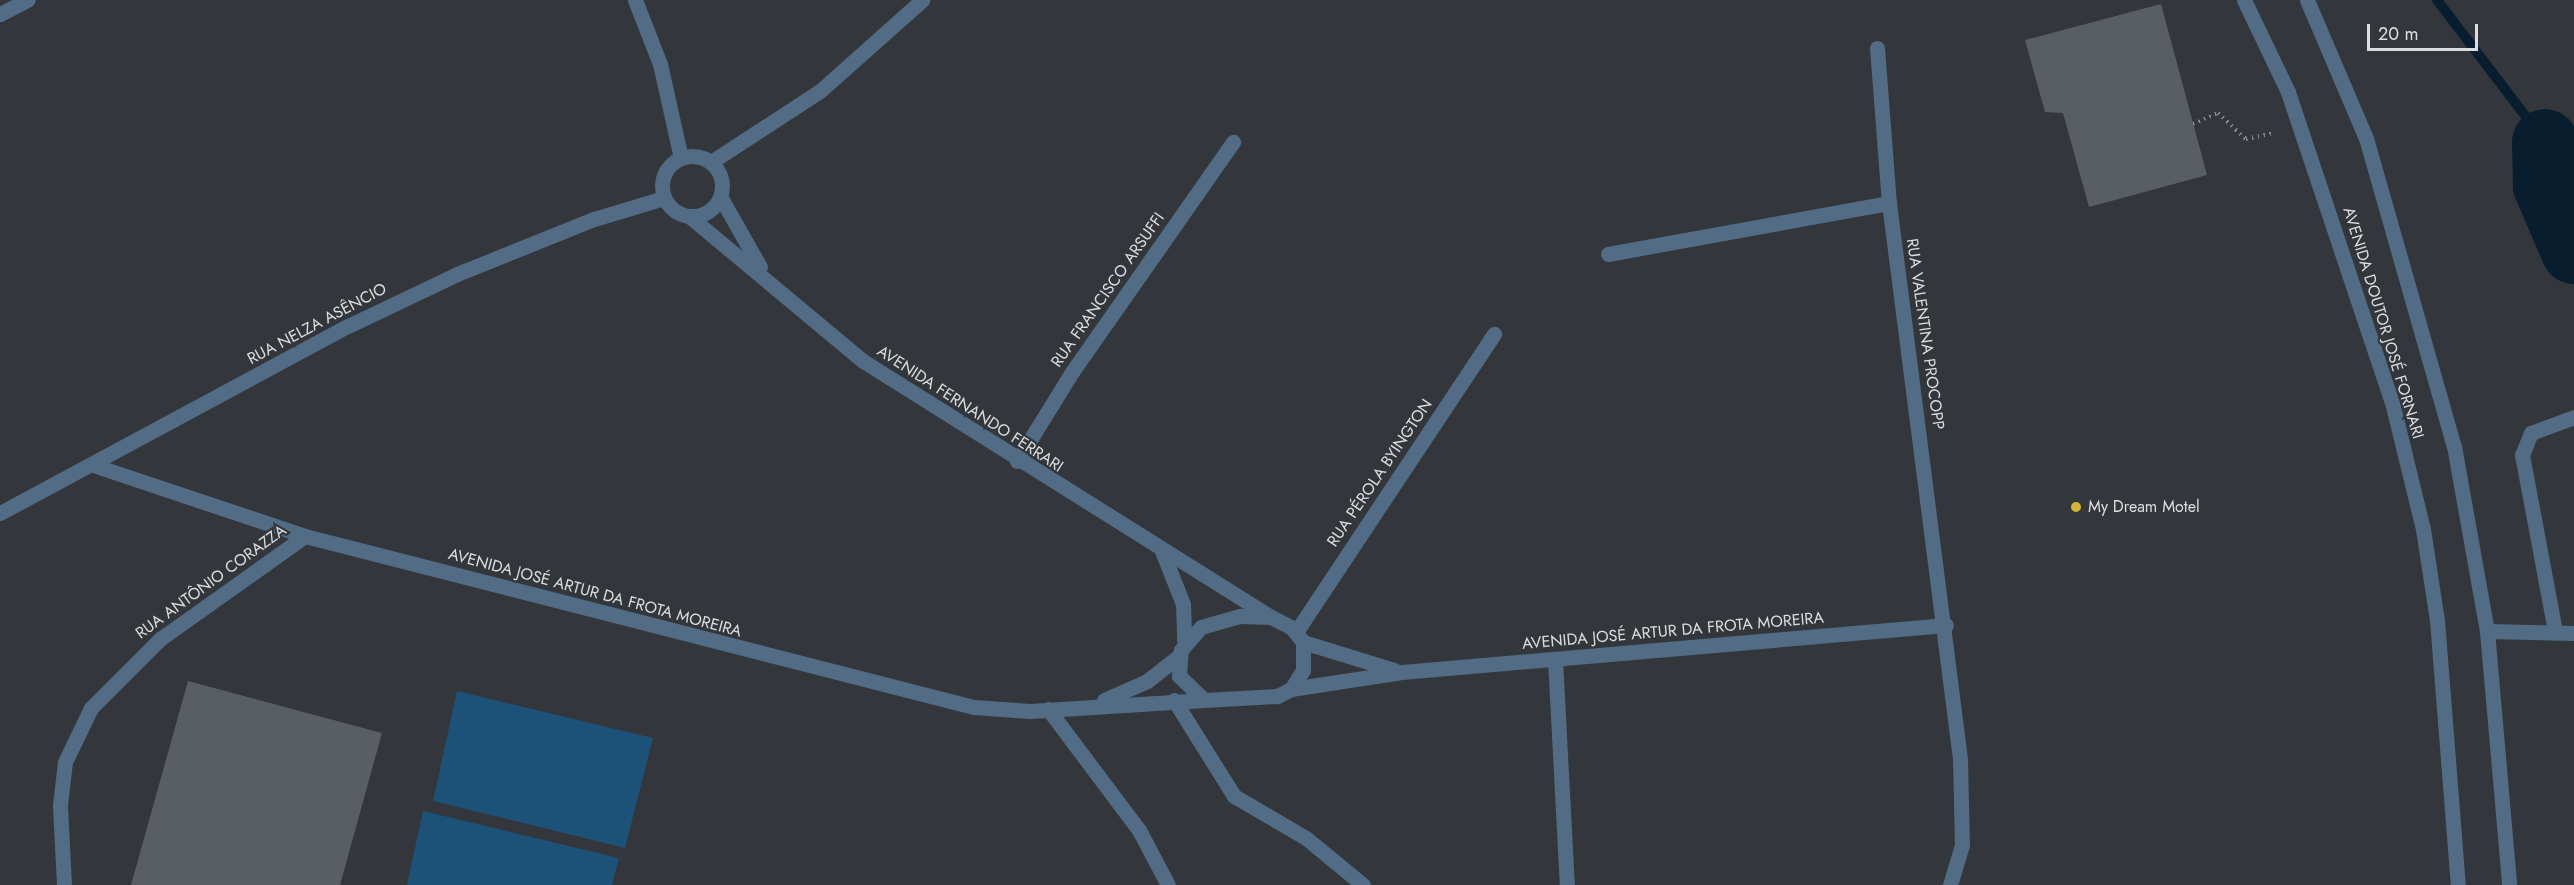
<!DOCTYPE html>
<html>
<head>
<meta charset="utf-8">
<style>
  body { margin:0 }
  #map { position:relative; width:2574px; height:885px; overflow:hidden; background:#33373b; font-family:Jost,sans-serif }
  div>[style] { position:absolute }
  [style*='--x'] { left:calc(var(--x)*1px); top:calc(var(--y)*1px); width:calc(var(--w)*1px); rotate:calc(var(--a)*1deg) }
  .green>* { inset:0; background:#1c5178 }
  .stream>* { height:10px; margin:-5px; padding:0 5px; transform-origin:5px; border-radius:5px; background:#081e2f }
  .river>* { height:66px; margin:-33px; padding:0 33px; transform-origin:33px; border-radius:33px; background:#081e2f }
  .building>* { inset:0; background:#595e62 }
  .path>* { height:4px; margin-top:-2px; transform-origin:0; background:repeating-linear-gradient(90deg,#84888b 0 1.5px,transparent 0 6px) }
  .minor>* { height:15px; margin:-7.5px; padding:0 7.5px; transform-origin:7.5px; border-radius:7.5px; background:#516c84 }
  .minor>.ring { margin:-7.5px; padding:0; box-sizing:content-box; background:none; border:15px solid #516c84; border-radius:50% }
  .dots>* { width:16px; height:16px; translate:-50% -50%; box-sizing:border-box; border:3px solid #33373b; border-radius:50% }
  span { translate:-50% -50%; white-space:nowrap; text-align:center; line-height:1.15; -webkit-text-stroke:4.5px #33373b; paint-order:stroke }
  .street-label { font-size:16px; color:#dbdee0 }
  .poi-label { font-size:16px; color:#dbdee0 }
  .left { translate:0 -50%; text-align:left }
  .scale { position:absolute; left:2367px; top:24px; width:111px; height:27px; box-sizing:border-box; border:3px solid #dbdee0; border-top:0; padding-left:8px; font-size:18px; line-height:21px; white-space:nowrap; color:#dbdee0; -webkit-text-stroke:4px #33373b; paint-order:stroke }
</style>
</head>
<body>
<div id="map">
  <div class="green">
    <div style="clip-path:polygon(457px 691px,653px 738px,625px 848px,433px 801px)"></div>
    <div style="clip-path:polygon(423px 811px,619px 858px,612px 885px,407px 885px)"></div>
  </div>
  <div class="stream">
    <div style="--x:2437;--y:0;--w:178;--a:52.7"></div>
  </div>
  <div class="river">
    <div style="--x:2545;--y:142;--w:44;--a:88.7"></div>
    <div style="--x:2546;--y:186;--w:71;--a:66.7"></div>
  </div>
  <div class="building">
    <div style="clip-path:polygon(2161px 4px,2207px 175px,2089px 207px,2063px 113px,2045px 112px,2025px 40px)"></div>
    <div style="clip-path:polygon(188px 681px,382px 733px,340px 885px,131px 885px)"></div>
  </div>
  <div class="path">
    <div style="--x:2193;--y:124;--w:27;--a:-24"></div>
    <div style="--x:2218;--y:113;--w:38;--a:43"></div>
    <div style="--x:2246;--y:139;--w:29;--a:-12"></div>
  </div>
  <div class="minor">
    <div style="--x:635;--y:0;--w:69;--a:68.7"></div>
    <div style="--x:660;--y:64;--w:96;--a:77.4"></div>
    <div style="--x:2244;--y:0;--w:102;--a:64.4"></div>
    <div style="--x:2288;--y:92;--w:327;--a:71.5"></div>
    <div style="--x:2392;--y:402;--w:131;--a:76.3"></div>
    <div style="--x:2423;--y:529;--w:92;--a:81.3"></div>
    <div style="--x:2437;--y:620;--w:266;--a:85.5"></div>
    <div style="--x:2307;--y:0;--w:150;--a:66.9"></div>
    <div style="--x:2366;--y:138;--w:320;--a:74.1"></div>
    <div style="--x:2454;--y:446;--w:188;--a:79.9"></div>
    <div style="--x:2487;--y:631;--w:255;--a:85"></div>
    <div style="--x:0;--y:14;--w:31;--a:-27"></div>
    <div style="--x:1877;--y:48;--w:155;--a:85.6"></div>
    <div style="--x:1889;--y:203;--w:561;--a:82.72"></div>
    <div style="--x:1960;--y:759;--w:86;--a:88.7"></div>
    <div style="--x:1962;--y:845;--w:42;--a:106.7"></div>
    <div class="ring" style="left:662px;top:156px;width:45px;height:45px"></div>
    <div style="--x:711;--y:162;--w:130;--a:-33.1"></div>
    <div style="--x:820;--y:91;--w:137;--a:-41.7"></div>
    <div style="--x:721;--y:198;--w:79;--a:60.5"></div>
    <div style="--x:689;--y:216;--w:226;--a:39.8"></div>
    <div style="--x:863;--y:361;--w:482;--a:32.1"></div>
    <div style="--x:1608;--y:254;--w:286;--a:-10.3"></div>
    <div style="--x:1017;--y:461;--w:105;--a:-58.3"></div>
    <div style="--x:1072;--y:372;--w:281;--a:-55"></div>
    <div style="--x:96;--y:466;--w:220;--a:18.5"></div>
    <div style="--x:305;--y:536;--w:691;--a:14.34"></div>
    <div style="--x:974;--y:707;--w:56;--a:4.1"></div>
    <div style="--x:1030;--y:711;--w:174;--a:-3.6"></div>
    <div style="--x:0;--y:513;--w:395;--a:-28.3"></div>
    <div style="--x:348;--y:326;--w:121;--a:-25.5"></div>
    <div style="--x:457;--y:274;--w:148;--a:-21.9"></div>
    <div style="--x:594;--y:219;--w:73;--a:-16.7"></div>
    <div style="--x:1162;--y:551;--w:57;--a:68.4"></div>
    <div style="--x:1183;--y:604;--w:38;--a:88"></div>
    <div style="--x:1240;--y:616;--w:31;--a:2"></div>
    <div style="--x:1271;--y:617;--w:22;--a:27"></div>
    <div style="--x:1291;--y:627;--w:19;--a:51"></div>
    <div style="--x:1303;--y:642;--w:28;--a:90"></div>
    <div style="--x:1303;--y:670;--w:22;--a:122"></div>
    <div style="--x:1291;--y:689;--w:16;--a:153"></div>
    <div style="--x:1277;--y:696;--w:73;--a:176.9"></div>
    <div style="--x:1204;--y:700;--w:35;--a:-136"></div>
    <div style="--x:1179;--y:676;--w:26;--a:-86"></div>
    <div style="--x:1181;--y:650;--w:30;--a:-49"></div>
    <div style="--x:1201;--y:627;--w:41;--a:-15.8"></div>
    <div style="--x:2487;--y:631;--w:87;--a:1.3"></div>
    <div style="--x:2555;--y:631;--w:179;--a:-100.6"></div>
    <div style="--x:2522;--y:455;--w:24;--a:-68"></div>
    <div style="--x:2531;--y:433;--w:46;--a:-20.4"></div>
    <div style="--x:1296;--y:632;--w:358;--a:-56.4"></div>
    <div style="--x:1303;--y:642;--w:95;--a:17.1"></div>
    <div style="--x:1555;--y:659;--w:226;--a:87"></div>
    <div style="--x:1291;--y:689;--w:112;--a:-8.7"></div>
    <div style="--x:1402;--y:672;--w:546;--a:-4.94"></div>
    <div style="--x:1104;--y:700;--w:47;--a:-23.8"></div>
    <div style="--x:1147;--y:681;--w:39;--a:-38"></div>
    <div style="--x:1174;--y:700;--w:113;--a:58"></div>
    <div style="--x:1234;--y:796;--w:83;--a:30.3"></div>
    <div style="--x:1306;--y:838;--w:74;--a:39.5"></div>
    <div style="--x:1048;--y:709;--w:151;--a:53.1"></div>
    <div style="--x:1139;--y:830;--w:62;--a:62.2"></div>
    <div style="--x:64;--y:885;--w:80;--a:-92.9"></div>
    <div style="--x:60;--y:805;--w:43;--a:-83.4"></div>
    <div style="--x:65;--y:762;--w:60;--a:-64.3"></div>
    <div style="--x:91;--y:708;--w:98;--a:-45"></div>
    <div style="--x:160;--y:639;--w:178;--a:-35.4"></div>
  </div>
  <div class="dots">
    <div style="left:2076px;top:507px;background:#d6b534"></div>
  </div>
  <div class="street-label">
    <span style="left:1108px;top:290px;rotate:-55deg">RUA FRANCISCO ARSUFFI</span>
    <span style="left:2383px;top:323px;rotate:73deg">AVENIDA DOUTOR JOSÉ FORNARI</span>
    <span style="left:317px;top:324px;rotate:-28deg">RUA NELZA ASÊNCIO</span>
    <span style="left:1925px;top:334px;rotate:82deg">RUA VALENTINA PROCOPP</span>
    <span style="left:970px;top:409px;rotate:33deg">AVENIDA FERNANDO FERRARI</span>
    <span style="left:1380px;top:473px;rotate:-56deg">RUA PÉROLA BYINGTON</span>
    <span style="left:211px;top:582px;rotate:-36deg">RUA ANTÔNIO CORAZZA</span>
    <span style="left:595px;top:593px;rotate:15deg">AVENIDA JOSÉ ARTUR DA FROTA MOREIRA</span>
    <span style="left:1673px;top:631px;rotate:-5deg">AVENIDA JOSÉ ARTUR DA FROTA MOREIRA</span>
  </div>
  <div class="poi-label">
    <span class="left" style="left:2088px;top:507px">My Dream Motel</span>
  </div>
  <div class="scale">20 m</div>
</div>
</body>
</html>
